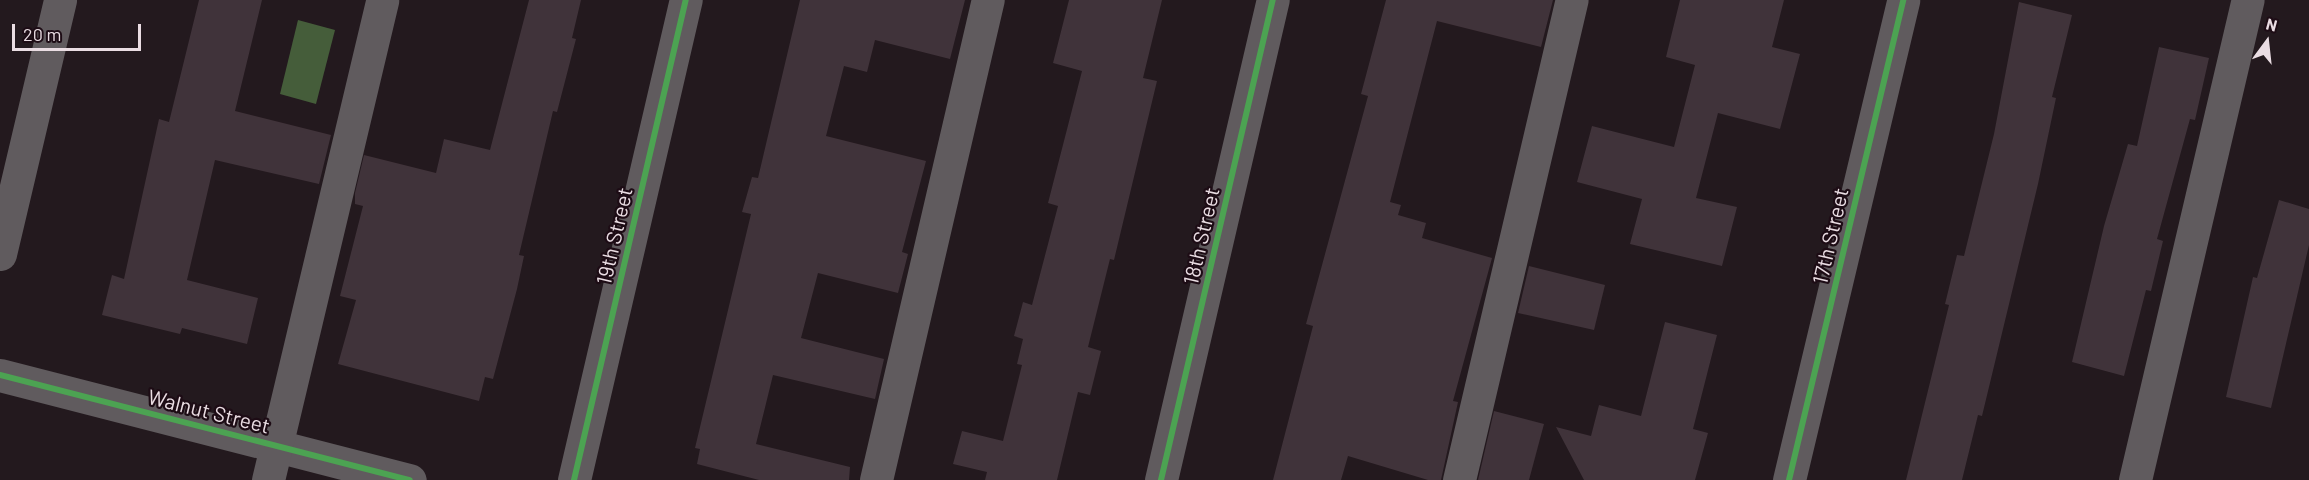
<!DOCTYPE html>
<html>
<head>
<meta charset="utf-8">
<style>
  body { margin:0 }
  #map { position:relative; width:2309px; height:480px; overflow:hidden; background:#23191e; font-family:Barlow,sans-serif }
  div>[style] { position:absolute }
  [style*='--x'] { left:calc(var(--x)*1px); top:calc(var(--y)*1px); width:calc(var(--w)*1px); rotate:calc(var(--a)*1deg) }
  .water>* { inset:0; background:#455d3a }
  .building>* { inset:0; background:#40333a }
  .minor>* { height:33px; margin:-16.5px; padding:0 16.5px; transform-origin:16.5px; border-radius:16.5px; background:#605b5e }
  .cycleway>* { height:6px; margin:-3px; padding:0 3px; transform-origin:3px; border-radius:3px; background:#4ca352 }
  span { translate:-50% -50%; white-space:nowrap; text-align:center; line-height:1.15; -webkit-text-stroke:4.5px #1d0c15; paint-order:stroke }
  .street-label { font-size:21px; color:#eadde3 }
  .north { position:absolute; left:2237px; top:12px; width:60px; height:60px; -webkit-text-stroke:4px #1d0c15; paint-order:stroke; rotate:15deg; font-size:16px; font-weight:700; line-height:24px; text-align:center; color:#eadde3 }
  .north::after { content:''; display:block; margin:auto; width:21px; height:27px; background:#eadde3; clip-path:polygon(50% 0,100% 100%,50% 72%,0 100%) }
  .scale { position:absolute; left:12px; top:24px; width:129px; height:27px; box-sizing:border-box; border:3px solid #eadde3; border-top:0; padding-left:8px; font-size:18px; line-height:21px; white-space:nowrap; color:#eadde3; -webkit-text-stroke:4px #1d0c15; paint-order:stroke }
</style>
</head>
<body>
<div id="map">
  <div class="water">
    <div style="clip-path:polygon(298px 20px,335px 30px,316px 104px,280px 94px)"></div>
  </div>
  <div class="building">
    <div style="clip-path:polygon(199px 0,262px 0,235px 111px,331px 135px,319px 184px,215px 160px,187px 280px,258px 298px,247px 344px,182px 328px,180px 334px,102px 315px,112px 275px,124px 279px,159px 119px,169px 122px)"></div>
    <div style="clip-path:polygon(529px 0,581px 0,572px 38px,576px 39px,557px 112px,553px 111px,519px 255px,524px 256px,517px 289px,493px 379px,485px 377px,479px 401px,338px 364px,356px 300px,340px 296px,363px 206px,355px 204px,355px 193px,364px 155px,436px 173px,444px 139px,490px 150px)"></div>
    <div style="clip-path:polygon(800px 0,965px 0,950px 59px,875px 40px,867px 72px,844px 66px,826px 136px,926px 161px,902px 252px,908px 254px,898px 293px,818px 273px,801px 338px,884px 359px,875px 399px,773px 375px,756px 444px,850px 467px,849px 480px,759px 480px,697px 464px,700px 449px,695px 448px,751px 214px,742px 212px,752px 177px,758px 178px)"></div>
    <div style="clip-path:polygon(1069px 0,1162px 0,1143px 78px,1157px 81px,1114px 260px,1110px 259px,1088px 347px,1101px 351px,1090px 395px,1078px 392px,1057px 480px,985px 480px,987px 472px,953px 464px,962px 431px,1003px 441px,1022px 365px,1017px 364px,1023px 339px,1014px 336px,1023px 302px,1032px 305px,1058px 206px,1048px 203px,1082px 71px,1053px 63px)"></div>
    <div style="clip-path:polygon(1386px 0,1553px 0,1541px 47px,1437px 21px,1390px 202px,1401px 205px,1398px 215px,1426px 223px,1422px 238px,1492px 258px,1453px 401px,1458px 402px,1441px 480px,1428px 480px,1348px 456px,1341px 480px,1273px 480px,1313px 326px,1306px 324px,1368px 96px,1361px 94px)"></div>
    <div style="clip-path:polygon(1680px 0,1784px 0,1772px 47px,1800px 54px,1780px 129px,1718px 113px,1696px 198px,1737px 207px,1722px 266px,1630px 244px,1642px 199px,1577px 182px,1592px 126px,1674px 147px,1695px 65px,1666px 57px)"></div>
    <div style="clip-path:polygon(2019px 2px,2072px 15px,2052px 97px,2056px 98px,2038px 184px,1982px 416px,1978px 415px,1962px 480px,1906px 480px,1949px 305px,1945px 304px,1957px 255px,1964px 256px,1994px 134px)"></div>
    <div style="clip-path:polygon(2159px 47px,2209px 58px,2195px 120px,2190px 119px,2157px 239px,2163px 241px,2151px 291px,2146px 290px,2124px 376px,2072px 362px,2104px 226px,2128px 144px,2137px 146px)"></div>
    <div style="clip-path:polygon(2279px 200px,2309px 209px,2309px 245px,2271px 408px,2226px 397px,2253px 277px,2257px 278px)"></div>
    <div style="clip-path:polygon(1529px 266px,1605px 285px,1594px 330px,1518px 313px)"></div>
    <div style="clip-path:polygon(1665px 322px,1717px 335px,1693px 429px,1708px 433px,1695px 480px,1584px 480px,1556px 427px,1591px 436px,1599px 405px,1641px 416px)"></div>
    <div style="clip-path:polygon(1494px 411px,1544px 424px,1529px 480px,1478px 480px)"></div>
  </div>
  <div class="minor">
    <div style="--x:0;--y:254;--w:261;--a:-76.7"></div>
    <div style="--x:0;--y:375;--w:423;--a:14.4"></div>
    <div style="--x:268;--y:480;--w:493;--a:-76.6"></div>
    <div style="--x:574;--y:480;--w:493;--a:-76.9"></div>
    <div style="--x:876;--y:480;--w:493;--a:-76.9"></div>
    <div style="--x:1161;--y:480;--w:493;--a:-76.9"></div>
    <div style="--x:1459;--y:480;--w:493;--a:-76.8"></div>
    <div style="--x:1789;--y:480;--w:493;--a:-76.6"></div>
    <div style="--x:2135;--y:480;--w:493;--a:-76.8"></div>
  </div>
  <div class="cycleway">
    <div style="--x:0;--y:375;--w:423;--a:14.4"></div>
    <div style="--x:574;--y:480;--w:493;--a:-76.9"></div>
    <div style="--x:1161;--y:480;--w:493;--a:-76.9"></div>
    <div style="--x:1789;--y:480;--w:493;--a:-76.6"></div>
  </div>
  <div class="street-label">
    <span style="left:614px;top:236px;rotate:-77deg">19th Street</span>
    <span style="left:1201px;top:236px;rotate:-77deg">18th Street</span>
    <span style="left:1830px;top:236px;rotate:-77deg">17th Street</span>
    <span style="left:209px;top:411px;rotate:14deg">Walnut Street</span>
  </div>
  <div class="north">N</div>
  <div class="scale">20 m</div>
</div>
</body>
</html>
